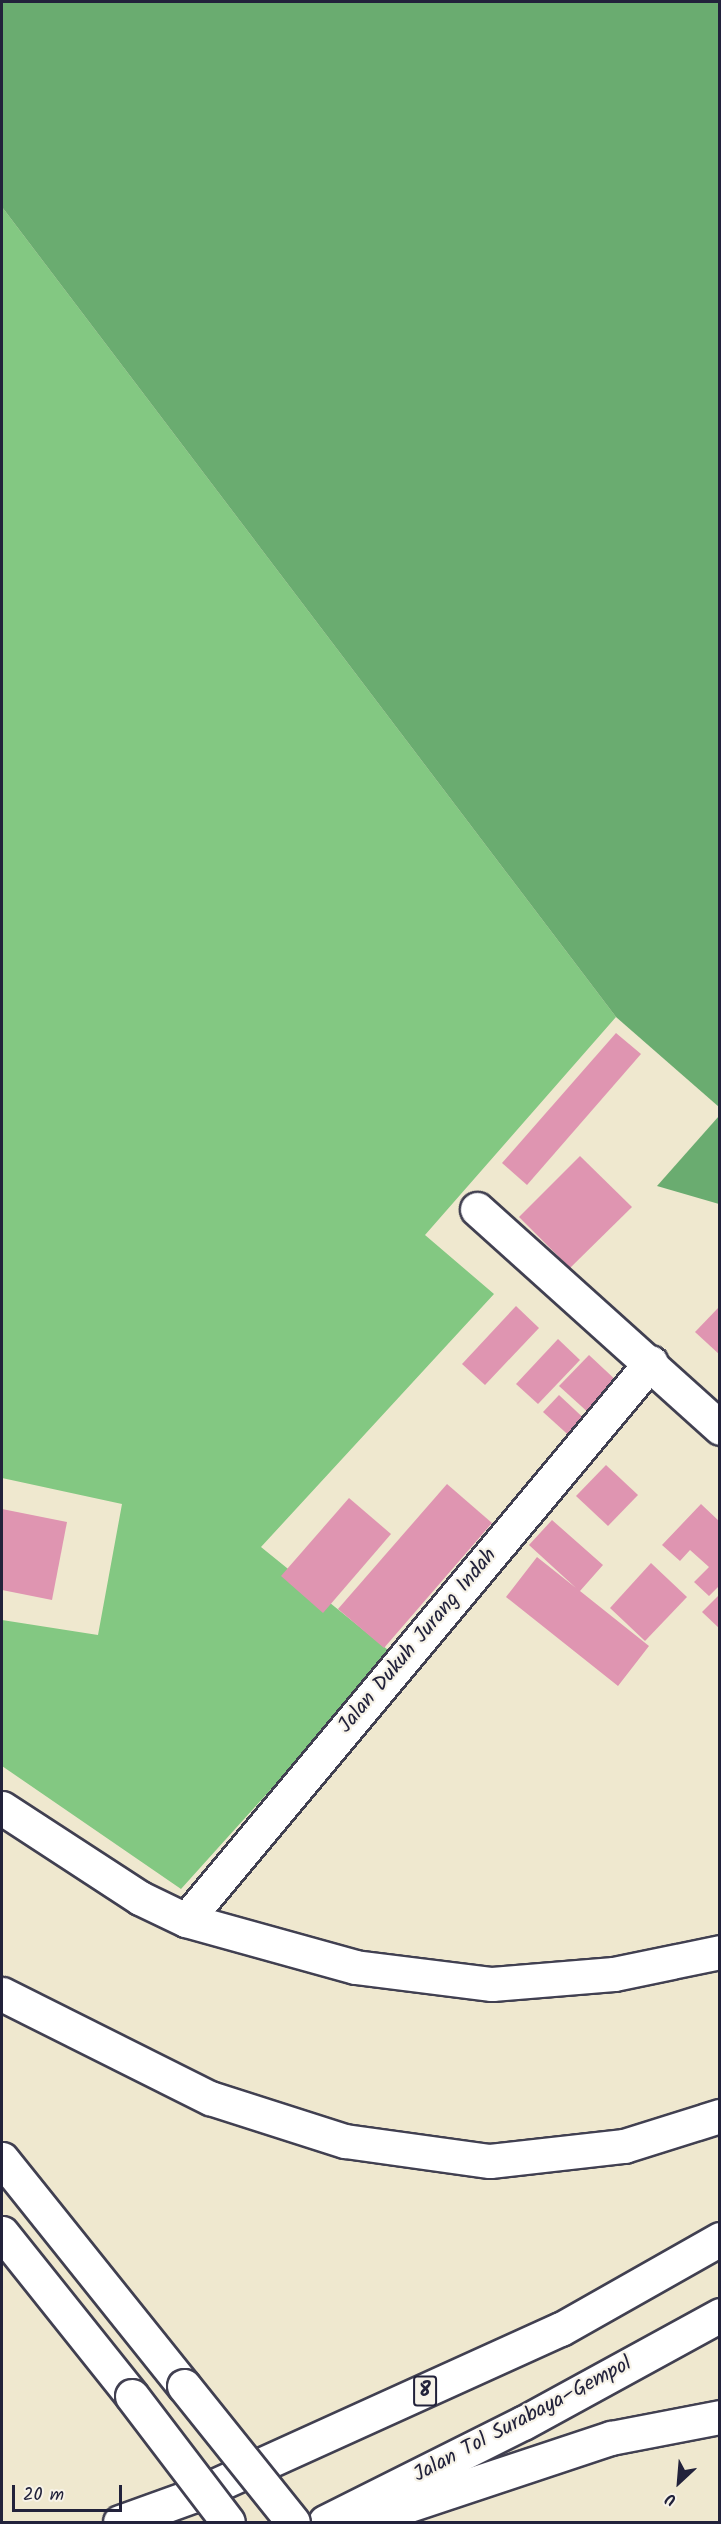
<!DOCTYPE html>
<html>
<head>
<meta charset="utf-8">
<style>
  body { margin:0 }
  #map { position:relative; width:721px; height:2524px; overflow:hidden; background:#efe8cf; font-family:Kalam,sans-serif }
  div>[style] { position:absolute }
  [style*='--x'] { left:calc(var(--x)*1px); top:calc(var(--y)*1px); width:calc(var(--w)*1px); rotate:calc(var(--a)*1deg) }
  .green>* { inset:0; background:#83c882 }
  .forest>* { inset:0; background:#6aac70 }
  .building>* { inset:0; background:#df95b1 }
  .roads { filter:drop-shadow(2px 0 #414051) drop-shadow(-2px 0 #414051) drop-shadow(0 2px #414051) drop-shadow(0 -2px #414051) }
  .minor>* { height:33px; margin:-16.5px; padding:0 16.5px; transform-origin:16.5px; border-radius:16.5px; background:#fff }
  .highway>* { height:33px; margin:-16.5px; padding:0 16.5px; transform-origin:16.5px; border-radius:16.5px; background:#fff }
  .bridges { filter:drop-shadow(2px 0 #414051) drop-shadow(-2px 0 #414051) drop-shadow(0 2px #414051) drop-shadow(0 -2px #414051) }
  .highway-bridge>* { height:33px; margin:-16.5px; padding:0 16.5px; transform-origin:16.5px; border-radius:16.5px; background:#fff }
  span { translate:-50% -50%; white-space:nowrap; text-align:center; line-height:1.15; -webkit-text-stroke:4.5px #f7f3e8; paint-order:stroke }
  .shield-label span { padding:2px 4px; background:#f7f3e8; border:2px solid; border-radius:4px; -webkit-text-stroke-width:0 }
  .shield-label { font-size:20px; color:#22223b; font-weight:700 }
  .street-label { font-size:21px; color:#22223b }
  .frame { position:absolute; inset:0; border:3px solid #22223b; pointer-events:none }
  .north { position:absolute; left:649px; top:2452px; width:60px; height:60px; -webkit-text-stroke:4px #f7f3e8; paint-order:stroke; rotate:206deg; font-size:16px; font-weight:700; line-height:24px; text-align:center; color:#22223b }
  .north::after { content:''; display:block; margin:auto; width:21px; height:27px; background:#22223b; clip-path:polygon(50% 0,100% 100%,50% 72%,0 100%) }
  .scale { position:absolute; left:12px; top:2485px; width:110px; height:27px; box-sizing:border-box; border:3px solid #22223b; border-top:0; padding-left:8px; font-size:18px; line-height:21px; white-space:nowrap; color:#22223b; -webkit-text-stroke:4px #f7f3e8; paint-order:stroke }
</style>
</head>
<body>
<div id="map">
  <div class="green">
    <div style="clip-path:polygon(2px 207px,616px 1017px,425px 1235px,494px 1294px,261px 1547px,393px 1654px,181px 1889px,2px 1766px,2px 1620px,98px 1635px,122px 1504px,2px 1478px)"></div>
  </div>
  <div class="forest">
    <div style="clip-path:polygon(2px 2px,719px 2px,719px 1107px,616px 1017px,2px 207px)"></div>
    <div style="clip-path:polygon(719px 1116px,719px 1204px,657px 1186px)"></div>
  </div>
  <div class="building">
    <div style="clip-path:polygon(616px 1033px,641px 1054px,527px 1185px,502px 1163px)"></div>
    <div style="clip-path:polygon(580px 1156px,632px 1207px,570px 1268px,519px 1217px)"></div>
    <div style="clip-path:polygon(516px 1306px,539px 1328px,485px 1385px,462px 1364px)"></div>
    <div style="clip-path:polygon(720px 1306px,720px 1355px,695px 1332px)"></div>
    <div style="clip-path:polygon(558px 1339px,580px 1360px,538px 1404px,516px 1384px)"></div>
    <div style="clip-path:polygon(589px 1355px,620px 1384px,591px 1415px,559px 1386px)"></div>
    <div style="clip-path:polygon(559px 1395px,591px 1425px,575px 1441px,543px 1412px)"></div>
    <div style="clip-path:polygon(606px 1465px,638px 1495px,608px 1526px,576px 1496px)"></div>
    <div style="clip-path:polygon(447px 1484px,492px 1523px,384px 1648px,338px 1609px)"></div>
    <div style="clip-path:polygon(349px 1498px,391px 1534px,323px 1613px,281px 1576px)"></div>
    <div style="clip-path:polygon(701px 1504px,720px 1522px,720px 1585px,709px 1596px,694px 1582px,709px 1567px,690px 1550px,680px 1561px,662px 1545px)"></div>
    <div style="clip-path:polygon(2px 1509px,67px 1522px,52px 1600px,2px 1590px)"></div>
    <div style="clip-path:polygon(552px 1520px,603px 1565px,580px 1591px,649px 1646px,618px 1686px,506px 1597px,537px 1557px,576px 1588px,529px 1545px)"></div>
    <div style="clip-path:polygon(651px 1563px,687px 1597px,645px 1641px,610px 1608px)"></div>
    <div style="clip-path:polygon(720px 1594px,720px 1629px,702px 1612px)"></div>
  </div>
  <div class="roads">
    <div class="minor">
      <div style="--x:477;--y:1209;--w:327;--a:42"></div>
      <div style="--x:2;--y:1808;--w:165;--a:33.1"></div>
      <div style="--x:140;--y:1898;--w:51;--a:25.6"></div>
      <div style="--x:186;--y:1920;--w:175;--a:15.5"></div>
      <div style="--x:355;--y:1967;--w:138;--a:7.1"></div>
      <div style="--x:492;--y:1984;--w:122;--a:-4.7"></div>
      <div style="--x:614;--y:1974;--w:108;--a:-11.7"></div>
      <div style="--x:186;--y:1920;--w:726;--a:-50.19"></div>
    </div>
    <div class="highway">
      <div style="--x:2;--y:1994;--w:233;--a:26.6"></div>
      <div style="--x:210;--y:2098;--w:142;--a:17.7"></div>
      <div style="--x:345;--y:2141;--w:146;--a:7.9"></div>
      <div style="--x:490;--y:2161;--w:135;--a:-6.4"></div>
      <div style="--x:624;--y:2146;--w:101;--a:-17.4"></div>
      <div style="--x:2;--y:2159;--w:291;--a:51.3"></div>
      <div style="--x:2;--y:2233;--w:208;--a:51.4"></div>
      <div style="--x:373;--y:2517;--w:251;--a:-18.4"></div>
      <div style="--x:611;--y:2438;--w:111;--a:-10.9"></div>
      <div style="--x:120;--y:2522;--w:77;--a:-19.9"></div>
      <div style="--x:192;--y:2496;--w:405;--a:-24.4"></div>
      <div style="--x:561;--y:2329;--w:183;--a:-29.5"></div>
      <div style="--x:325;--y:2522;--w:221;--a:-26.6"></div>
      <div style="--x:523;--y:2423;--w:225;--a:-28.7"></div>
    </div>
  </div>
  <div class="bridges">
    <div class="highway-bridge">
      <div style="--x:184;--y:2386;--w:174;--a:51.3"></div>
      <div style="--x:132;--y:2396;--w:158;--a:52.7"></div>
    </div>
  </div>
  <div class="shield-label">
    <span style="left:425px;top:2391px">8</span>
  </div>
  <div class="street-label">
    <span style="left:418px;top:1641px;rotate:-50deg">Jalan Dukuh Jurang Indah</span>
    <span style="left:523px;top:2420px;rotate:-28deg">Jalan Tol Surabaya–Gempol</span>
  </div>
  <div class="frame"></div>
  <div class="north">U</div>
  <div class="scale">20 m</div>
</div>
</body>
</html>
